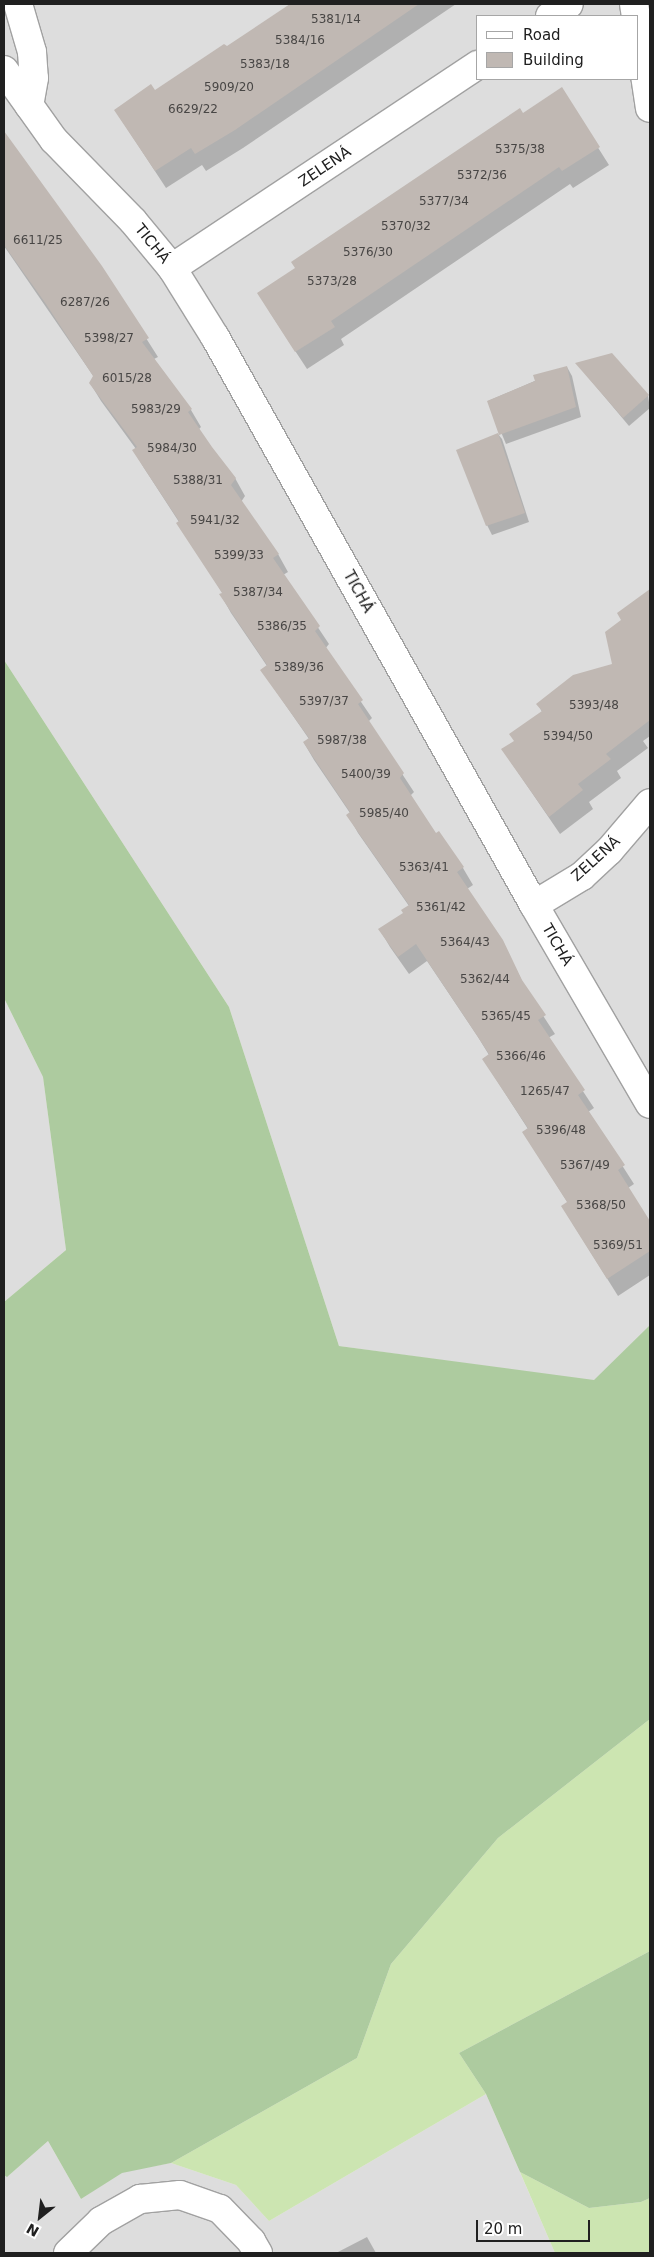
<!DOCTYPE html>
<html>
<head>
<meta charset="utf-8">
<style>
  body { margin:0 }
  #map { position:relative; width:654px; height:2257px; overflow:hidden; background:#efece7; font-family:"DejaVu Sans",sans-serif }
  div>[style] { position:absolute }
  [style*='--x'] { left:calc(var(--x)*1px); top:calc(var(--y)*1px); width:calc(var(--w)*1px); rotate:calc(var(--a)*1deg) }
  .residential>* { inset:0; background:#ddd }
  .grass>* { inset:0; background:#cce5b1 }
  .forest>* { inset:0; background:#adcb9f }
  .shadow>* { inset:0; background:#0003 }
  .building>* { inset:0; background:#c0b8b3 }
  .roads { filter:drop-shadow(1px 0 #a1a1a1) drop-shadow(-1px 0 #a1a1a1) drop-shadow(0 1px #a1a1a1) drop-shadow(0 -1px #a1a1a1) }
  .minor>* { height:28px; margin:-14px; padding:0 14px; transform-origin:14px; border-radius:14px; background:#fff }
  span { translate:-50% -50%; white-space:nowrap; text-align:center; line-height:1.15; -webkit-text-stroke:5px #fff; paint-order:stroke }
  .number-label { font-size:12px; color:#484645 }
  .number-label span { -webkit-text-stroke-width:0 }
  .street-label { font-size:15px; color:#202020 }
  .frame { position:absolute; inset:0; border:5px solid #202020; pointer-events:none }
  .legend { position:absolute; left:476px; top:15px; width:162px; height:65px; box-sizing:border-box; background:#fff; border:1px solid #a6a6a6; margin:0; padding:6px 9px; list-style:none; font-size:15px; color:#202020 }
  .legend li { display:flex; align-items:center; gap:10px; height:25px }
  .legend b { width:25px; border:1px solid #a6a6a6 }
  .north { position:absolute; left:15px; top:2192px; width:50px; height:50px; -webkit-text-stroke:4px #fff; paint-order:stroke; rotate:209deg; font-size:14px; font-weight:700; line-height:20px; text-align:center; color:#202020 }
  .north::after { content:''; display:block; margin:auto; width:18px; height:22px; background:#202020; clip-path:polygon(50% 0,100% 100%,50% 72%,0 100%) }
  .scale { position:absolute; left:476px; top:2220px; width:114px; height:22px; box-sizing:border-box; border:2px solid #202020; border-top:0; padding-left:6px; font-size:15px; line-height:18px; white-space:nowrap; color:#202020; -webkit-text-stroke:4px #fff; paint-order:stroke }
</style>
</head>
<body>
<div id="map">
  <div class="residential">
    <div style="clip-path:polygon(evenodd,4px 4px,650px 4px,650px 1325px,594px 1381px,339px 1346px,229px 1007px,4px 660px,4px 4px,478px 16px,638px 16px,638px 79px,478px 79px,478px 16px)"></div>
    <div style="clip-path:polygon(4px 998px,43px 1077px,66px 1250px,4px 1302px)"></div>
    <div style="clip-path:polygon(486px 2094px,555px 2253px,4px 2253px,4px 2175px,8px 2176px,48px 2141px,81px 2199px,122px 2172px,171px 2163px,236px 2185px,269px 2221px)"></div>
  </div>
  <div class="grass">
    <div style="clip-path:polygon(650px 1719px,650px 1951px,459px 2053px,486px 2094px,269px 2221px,236px 2185px,171px 2163px,357px 2058px,391px 1964px,498px 1838px)"></div>
    <div style="clip-path:polygon(520px 2172px,589px 2208px,641px 2202px,650px 2198px,650px 2253px,555px 2253px)"></div>
  </div>
  <div class="forest">
    <div style="clip-path:polygon(4px 660px,229px 1007px,339px 1346px,594px 1380px,650px 1325px,650px 1719px,498px 1838px,391px 1964px,357px 2058px,171px 2163px,122px 2173px,81px 2199px,48px 2141px,7px 2177px,4px 2175px,4px 1302px,66px 1250px,43px 1077px,4px 998px)"></div>
    <div style="clip-path:polygon(650px 1951px,650px 2198px,641px 2202px,589px 2208px,520px 2172px,486px 2094px,459px 2053px)"></div>
  </div>
  <div class="shadow">
    <div style="clip-path:polygon(291px 4px,456px 4px,243px 148px,206px 171px,202px 165px,166px 188px,115px 110px,155px 92px,227px 48px)"></div>
    <div style="clip-path:polygon(561px 89px,609px 165px,573px 188px,570px 184px,341px 339px,344px 345px,307px 369px,269px 311px,523px 115px)"></div>
    <div style="clip-path:polygon(5px 135px,101px 267px,158px 357px,154px 359px,191px 410px,201px 427px,198px 430px,235px 478px,245px 496px,241px 502px,278px 554px,288px 572px,283px 575px,329px 644px,325px 649px,372px 718px,368px 722px,414px 792px,410px 796px,436px 834px,439px 833px,463px 868px,473px 885px,467px 889px,502px 941px,527px 991px,555px 1034px,548px 1038px,594px 1108px,588px 1112px,634px 1184px,628px 1188px,650px 1224px,650px 1275px,618px 1296px,573px 1224px,568px 1203px,523px 1132px,528px 1129px,483px 1059px,489px 1055px,478px 1037px,427px 961px,409px 974px,390px 947px,380px 930px,405px 913px,409px 906px,358px 833px,348px 815px,350px 813px,314px 760px,304px 743px,309px 739px,262px 671px,267px 666px,231px 613px,221px 595px,223px 594px,179px 522px,144px 468px,134px 451px,136px 449px,101px 401px,90px 383px,94px 377px,4px 246px)"></div>
    <div style="clip-path:polygon(577px 364px,648px 396px,650px 408px,629px 426px)"></div>
    <div style="clip-path:polygon(567px 367px,572px 376px,581px 417px,506px 444px,488px 401px)"></div>
    <div style="clip-path:polygon(498px 434px,502px 439px,529px 522px,492px 535px,487px 525px)"></div>
    <div style="clip-path:polygon(650px 591px,650px 736px,643px 741px,648px 748px,617px 771px,621px 778px,589px 802px,593px 809px,560px 834px,502px 749px,515px 742px,542px 712px,538px 704px,614px 665px,623px 621px,619px 613px)"></div>
    <div style="clip-path:polygon(367px 2237px,376px 2253px,336px 2253px)"></div>
  </div>
  <div class="building">
    <div style="clip-path:polygon(290px 4px,419px 4px,235px 130px,195px 154px,191px 148px,155px 171px,114px 110px,151px 84px,155px 90px,224px 44px,227px 46px)"></div>
    <div style="clip-path:polygon(562px 87px,600px 147px,562px 171px,559px 167px,331px 321px,335px 327px,295px 352px,257px 293px,295px 268px,291px 262px,520px 108px,523px 113px)"></div>
    <div style="clip-path:polygon(4px 131px,102px 266px,149px 338px,142px 342px,192px 409px,188px 412px,212px 447px,236px 478px,231px 485px,279px 554px,273px 558px,320px 626px,315px 631px,363px 700px,358px 704px,404px 773px,400px 778px,436px 833px,439px 831px,464px 867px,457px 872px,503px 940px,522px 980px,546px 1015px,538px 1020px,585px 1090px,578px 1095px,625px 1165px,618px 1170px,650px 1221px,650px 1251px,607px 1279px,561px 1206px,567px 1202px,522px 1132px,528px 1128px,482px 1059px,489px 1054px,466px 1019px,416px 944px,398px 957px,378px 929px,403px 913px,401px 910px,409px 905px,346px 815px,350px 812px,303px 742px,309px 738px,260px 670px,267px 665px,219px 594px,222px 593px,176px 523px,179px 521px,132px 450px,137px 447px,89px 383px,93px 376px,46px 304px,4px 245px)"></div>
    <div style="clip-path:polygon(612px 353px,649px 395px,623px 418px,575px 363px)"></div>
    <div style="clip-path:polygon(567px 366px,576px 407px,499px 435px,487px 401px,535px 381px,533px 375px)"></div>
    <div style="clip-path:polygon(498px 433px,525px 513px,486px 526px,456px 450px)"></div>
    <div style="clip-path:polygon(650px 589px,650px 720px,606px 754px,611px 759px,578px 784px,583px 790px,549px 817px,501px 749px,514px 741px,509px 734px,542px 711px,536px 704px,573px 675px,612px 664px,605px 632px,621px 620px,617px 613px)"></div>
  </div>
  <div class="roads">
    <div class="minor">
      <div style="--x:18;--y:4;--w:50;--a:73.7"></div>
      <div style="--x:32;--y:52;--w:26;--a:86"></div>
      <div style="--x:34;--y:78;--w:28;--a:100"></div>
      <div style="--x:634;--y:4;--w:12;--a:81"></div>
      <div style="--x:550;--y:16;--w:22;--a:-32"></div>
      <div style="--x:638;--y:29;--w:80;--a:81.4"></div>
      <div style="--x:4;--y:70;--w:86;--a:54.5"></div>
      <div style="--x:54;--y:140;--w:113;--a:45.7"></div>
      <div style="--x:133;--y:221;--w:61;--a:50.3"></div>
      <div style="--x:172;--y:268;--w:81;--a:58.1"></div>
      <div style="--x:215;--y:337;--w:651;--a:60.68"></div>
      <div style="--x:534;--y:905;--w:230;--a:59.8"></div>
      <div style="--x:172;--y:268;--w:367;--a:-33.6"></div>
      <div style="--x:534;--y:905;--w:56;--a:-31.1"></div>
      <div style="--x:582;--y:876;--w:37;--a:-43"></div>
      <div style="--x:609;--y:851;--w:63;--a:-49.5"></div>
      <div style="--x:68;--y:2253;--w:46;--a:-44.1"></div>
      <div style="--x:101;--y:2221;--w:45;--a:-29.4"></div>
      <div style="--x:140;--y:2199;--w:40;--a:-5.7"></div>
      <div style="--x:180;--y:2195;--w:42;--a:19.3"></div>
      <div style="--x:220;--y:2209;--w:45;--a:45.9"></div>
      <div style="--x:251;--y:2241;--w:14;--a:60"></div>
    </div>
  </div>
  <div class="number-label">
    <span style="left:336px;top:20px">5381/14</span>
    <span style="left:300px;top:41px">5384/16</span>
    <span style="left:265px;top:65px">5383/18</span>
    <span style="left:229px;top:88px">5909/20</span>
    <span style="left:193px;top:110px">6629/22</span>
    <span style="left:520px;top:150px">5375/38</span>
    <span style="left:482px;top:176px">5372/36</span>
    <span style="left:444px;top:202px">5377/34</span>
    <span style="left:406px;top:227px">5370/32</span>
    <span style="left:38px;top:241px">6611/25</span>
    <span style="left:368px;top:253px">5376/30</span>
    <span style="left:332px;top:282px">5373/28</span>
    <span style="left:85px;top:303px">6287/26</span>
    <span style="left:109px;top:339px">5398/27</span>
    <span style="left:127px;top:379px">6015/28</span>
    <span style="left:156px;top:410px">5983/29</span>
    <span style="left:172px;top:449px">5984/30</span>
    <span style="left:198px;top:481px">5388/31</span>
    <span style="left:215px;top:521px">5941/32</span>
    <span style="left:239px;top:556px">5399/33</span>
    <span style="left:258px;top:593px">5387/34</span>
    <span style="left:282px;top:627px">5386/35</span>
    <span style="left:299px;top:668px">5389/36</span>
    <span style="left:324px;top:702px">5397/37</span>
    <span style="left:594px;top:706px">5393/48</span>
    <span style="left:568px;top:737px">5394/50</span>
    <span style="left:342px;top:741px">5987/38</span>
    <span style="left:366px;top:775px">5400/39</span>
    <span style="left:384px;top:814px">5985/40</span>
    <span style="left:424px;top:868px">5363/41</span>
    <span style="left:441px;top:908px">5361/42</span>
    <span style="left:465px;top:943px">5364/43</span>
    <span style="left:485px;top:980px">5362/44</span>
    <span style="left:506px;top:1017px">5365/45</span>
    <span style="left:521px;top:1057px">5366/46</span>
    <span style="left:545px;top:1092px">1265/47</span>
    <span style="left:561px;top:1131px">5396/48</span>
    <span style="left:585px;top:1166px">5367/49</span>
    <span style="left:601px;top:1206px">5368/50</span>
    <span style="left:618px;top:1246px">5369/51</span>
  </div>
  <div class="street-label">
    <span style="left:325px;top:167px;rotate:-34deg">ZELENÁ</span>
    <span style="left:152px;top:244px;rotate:51deg">TICHÁ</span>
    <span style="left:358px;top:592px;rotate:61deg">TICHÁ</span>
    <span style="left:596px;top:859px;rotate:-42deg">ZELENÁ</span>
    <span style="left:557px;top:945px;rotate:60deg">TICHÁ</span>
  </div>
  <div class="frame"></div>
  <ul class="legend">
  <li><b style="height:6px;background:#fff"></b>Road</li>
  <li><b style="height:14px;background:#c0b8b3"></b>Building</li>
  </ul>
  <div class="north">N</div>
  <div class="scale">20 m</div>
</div>
</body>
</html>
